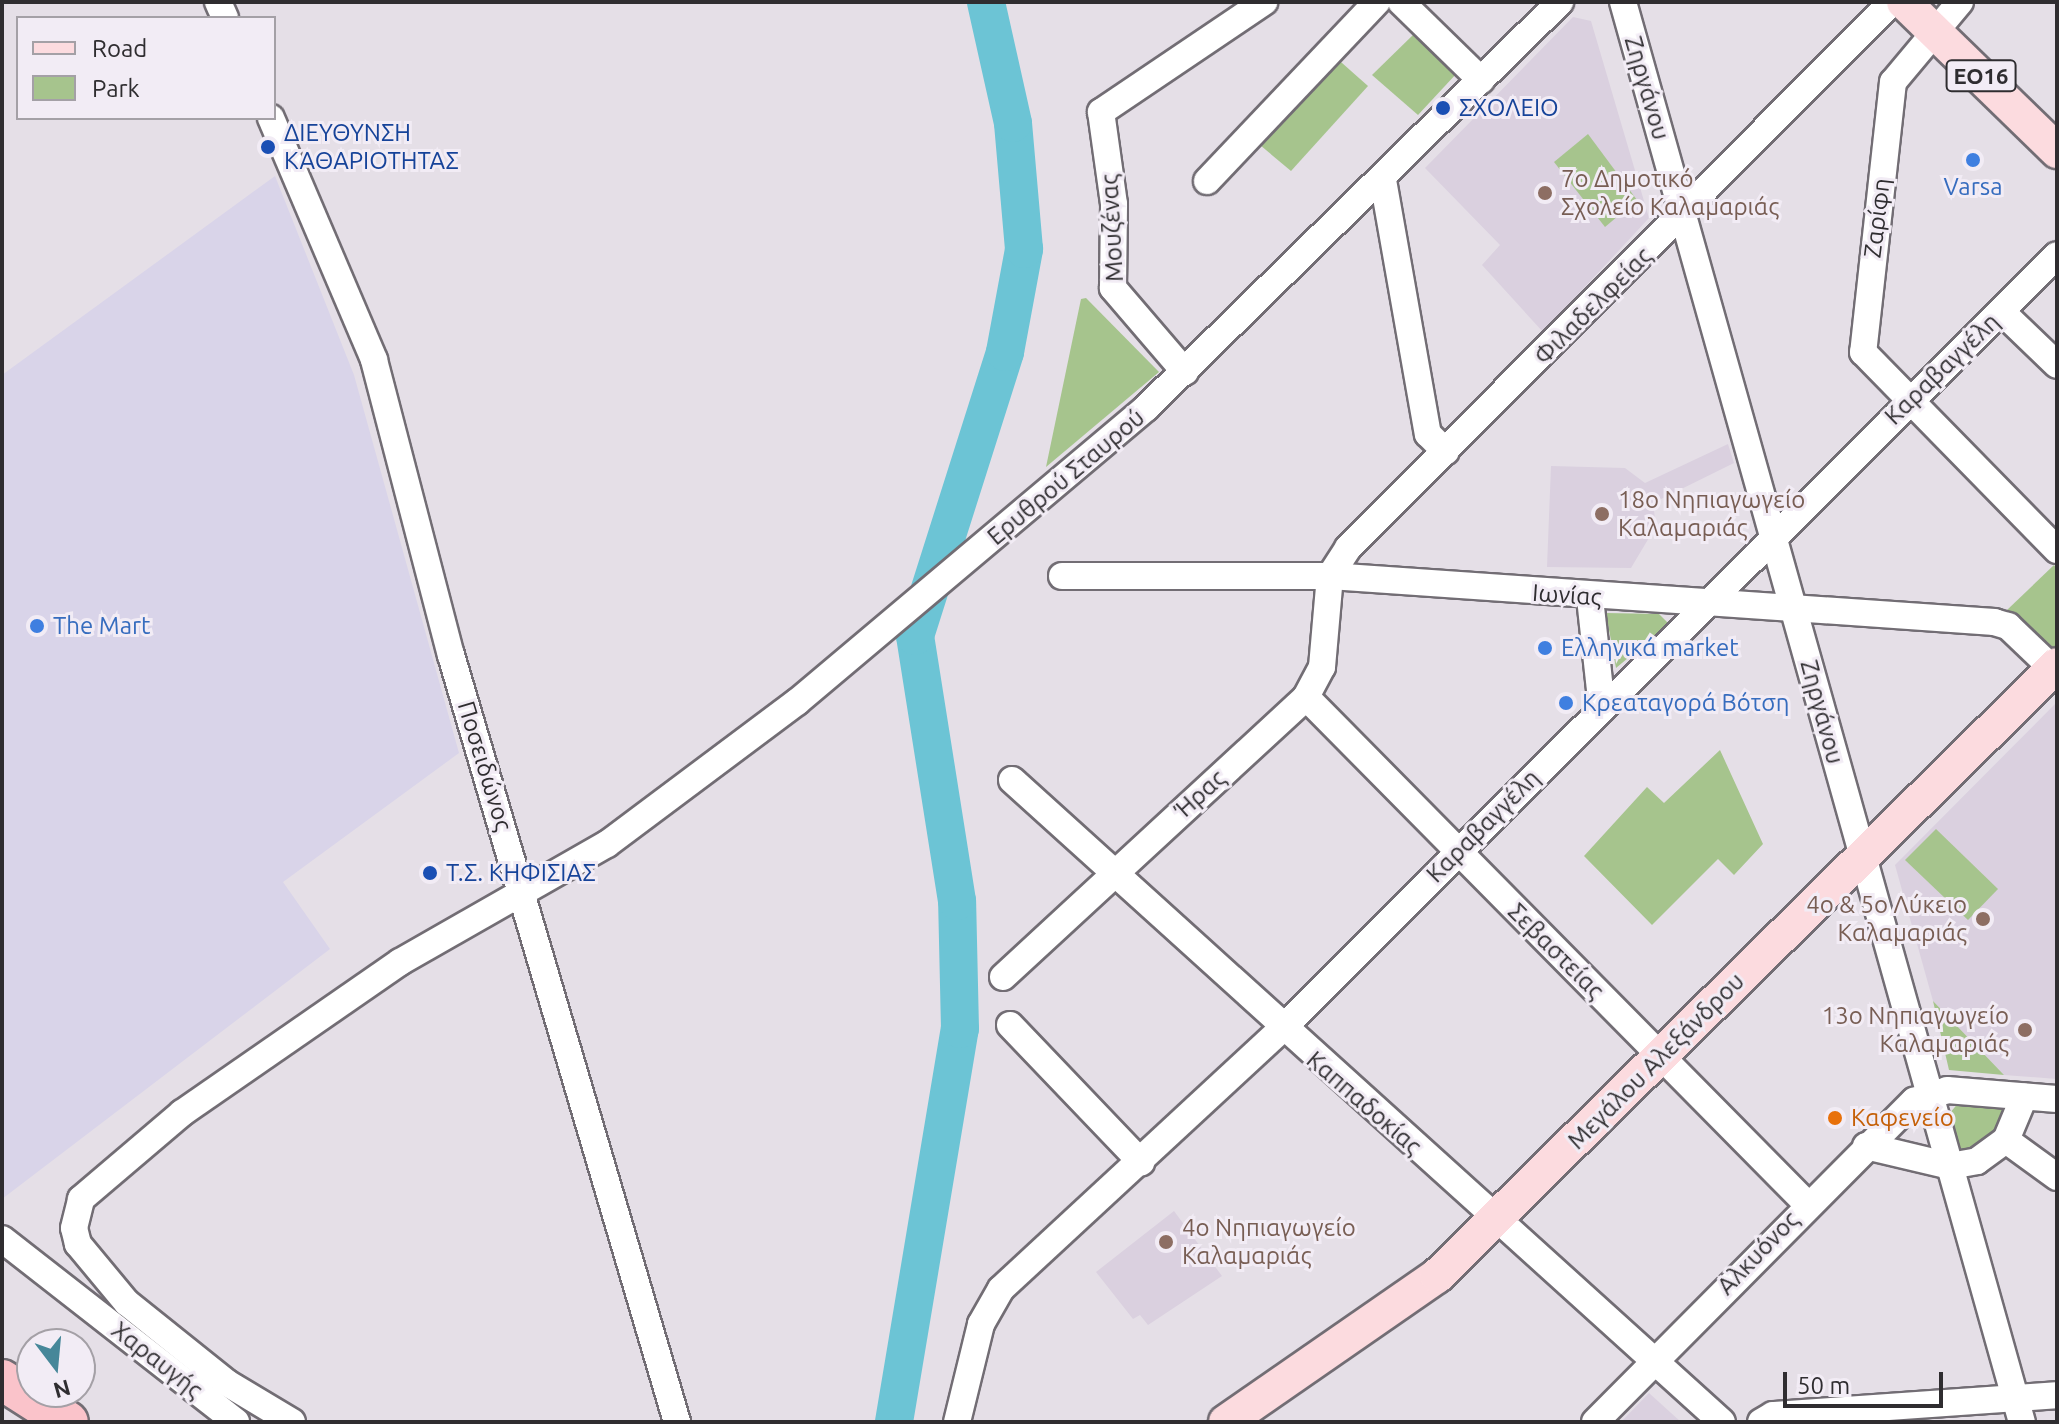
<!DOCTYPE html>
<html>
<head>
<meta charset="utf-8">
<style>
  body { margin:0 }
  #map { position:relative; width:2059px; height:1424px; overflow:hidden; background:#e5dfe7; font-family:Ubuntu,sans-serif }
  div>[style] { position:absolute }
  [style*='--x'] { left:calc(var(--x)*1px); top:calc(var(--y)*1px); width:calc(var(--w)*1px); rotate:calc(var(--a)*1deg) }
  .commercial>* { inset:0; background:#d9d4e9 }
  .built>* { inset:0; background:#dad0df }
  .green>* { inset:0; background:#a6c48d }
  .river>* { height:38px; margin:-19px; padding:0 19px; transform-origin:19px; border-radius:19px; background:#6cc4d5 }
  .roads { filter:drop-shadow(2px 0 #726d74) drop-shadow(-2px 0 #726d74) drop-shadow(0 2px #726d74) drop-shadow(0 -2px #726d74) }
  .minor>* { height:26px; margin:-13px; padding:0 13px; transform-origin:13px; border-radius:13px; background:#fff }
  .major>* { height:34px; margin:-17px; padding:0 17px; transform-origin:17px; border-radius:17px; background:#fcdbdf }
  .highway>* { height:40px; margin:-20px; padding:0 20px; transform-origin:20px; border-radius:20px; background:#fac3ca }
  .dots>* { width:22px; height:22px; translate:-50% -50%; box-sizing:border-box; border:4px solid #f2ecf5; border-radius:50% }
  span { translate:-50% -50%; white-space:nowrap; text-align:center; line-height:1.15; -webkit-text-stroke:6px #f2ecf5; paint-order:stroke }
  .shield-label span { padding:2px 6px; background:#f2ecf5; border:2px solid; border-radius:6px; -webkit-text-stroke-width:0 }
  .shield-label { font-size:22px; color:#2f2d30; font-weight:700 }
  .street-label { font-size:24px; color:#2f2d30 }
  .transit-label { font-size:24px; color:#164399 }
  .left { translate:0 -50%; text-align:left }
  .education-label { font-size:24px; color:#785e54 }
  .right { translate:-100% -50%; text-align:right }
  .shop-label { font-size:24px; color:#366cbe }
  .food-label { font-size:24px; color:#c56008 }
  .frame { position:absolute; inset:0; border:4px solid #2f2d30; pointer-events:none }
  .legend { position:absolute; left:16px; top:16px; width:260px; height:104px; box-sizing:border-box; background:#f2ecf5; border:2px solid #a4a0a6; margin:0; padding:10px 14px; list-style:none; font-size:24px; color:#2f2d30 }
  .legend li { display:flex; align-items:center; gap:16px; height:40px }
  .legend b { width:40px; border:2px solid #a4a0a6 }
  .north { position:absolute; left:16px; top:1328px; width:80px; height:80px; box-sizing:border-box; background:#f2ecf5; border:2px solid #a4a0a6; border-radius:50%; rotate:164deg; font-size:22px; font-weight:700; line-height:32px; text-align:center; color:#2f2d30 }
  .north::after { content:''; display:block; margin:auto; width:28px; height:36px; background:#468799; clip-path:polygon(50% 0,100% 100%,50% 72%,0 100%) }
  .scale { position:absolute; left:1783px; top:1372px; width:160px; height:36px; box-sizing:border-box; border:4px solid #2f2d30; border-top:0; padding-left:10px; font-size:24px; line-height:28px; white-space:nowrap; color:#2f2d30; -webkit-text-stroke:6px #f2ecf5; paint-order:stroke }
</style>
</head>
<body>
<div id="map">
  <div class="commercial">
    <div style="clip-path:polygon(275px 176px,354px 375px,459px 753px,283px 882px,330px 949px,2px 1199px,2px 375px)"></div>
  </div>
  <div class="built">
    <div style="clip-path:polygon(1573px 17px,1591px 21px,1649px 218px,1543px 332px,1482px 265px,1500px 245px,1425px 168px)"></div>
    <div style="clip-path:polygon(1728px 444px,1734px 463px,1653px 503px,1656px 526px,1631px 568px,1547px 567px,1551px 466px,1625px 468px,1645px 483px)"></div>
    <div style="clip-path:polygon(2057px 702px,2057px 1079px,2004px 1075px,1933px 1001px,1895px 865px)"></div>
    <div style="clip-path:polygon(1174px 1211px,1222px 1276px,1148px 1325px,1140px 1315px,1133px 1319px,1096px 1272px)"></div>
    <div style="clip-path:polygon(1649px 1393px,1681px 1422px,1621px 1422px)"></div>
  </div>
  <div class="green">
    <div style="clip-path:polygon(1415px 33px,1457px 73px,1418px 115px,1372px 75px)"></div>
    <div style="clip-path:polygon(1333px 55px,1368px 86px,1291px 171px,1254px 140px)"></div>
    <div style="clip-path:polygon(1588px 134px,1637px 200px,1605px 227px,1554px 162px)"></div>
    <div style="clip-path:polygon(1086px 298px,1159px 372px,1046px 467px,1081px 299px)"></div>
    <div style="clip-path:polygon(2054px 565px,2057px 569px,2056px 657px,2007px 610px)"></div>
    <div style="clip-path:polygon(1606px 613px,1659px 614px,1669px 624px,1616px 668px)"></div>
    <div style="clip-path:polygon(1720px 750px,1763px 844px,1734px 875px,1718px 859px,1652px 925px,1584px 856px,1647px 787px,1664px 803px)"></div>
    <div style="clip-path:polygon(1936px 829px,1998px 889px,1968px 920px,1905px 860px)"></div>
    <div style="clip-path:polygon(1933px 1001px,1980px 1050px,2004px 1075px,1949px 1070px)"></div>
    <div style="clip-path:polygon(1960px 1101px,2007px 1104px,2012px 1121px,1977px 1152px,1959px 1152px,1949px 1114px)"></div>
  </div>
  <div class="river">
    <div style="--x:894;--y:1422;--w:399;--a:-80.5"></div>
    <div style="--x:960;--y:1029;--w:128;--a:-91.3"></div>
    <div style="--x:957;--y:901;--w:268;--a:-99"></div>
    <div style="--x:915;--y:636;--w:298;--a:-72.4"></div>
    <div style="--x:1005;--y:352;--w:105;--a:-79.5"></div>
    <div style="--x:1024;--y:249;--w:126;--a:-95"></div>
    <div style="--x:1013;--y:123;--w:124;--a:-102.6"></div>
  </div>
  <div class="roads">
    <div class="minor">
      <div style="--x:218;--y:2;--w:17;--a:66"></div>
      <div style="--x:1401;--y:2;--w:112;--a:44.3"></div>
      <div style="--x:1623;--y:2;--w:1475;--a:74.31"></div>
      <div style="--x:1960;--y:2;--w:104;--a:129.9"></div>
      <div style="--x:1893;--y:82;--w:272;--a:96.3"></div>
      <div style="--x:1863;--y:352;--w:277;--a:45.6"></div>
      <div style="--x:271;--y:118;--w:263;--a:66.9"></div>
      <div style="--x:374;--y:360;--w:305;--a:75.4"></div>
      <div style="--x:451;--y:655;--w:800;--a:73.58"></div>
      <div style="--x:1383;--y:180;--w:258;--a:80"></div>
      <div style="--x:1428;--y:434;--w:25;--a:45"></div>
      <div style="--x:1207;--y:181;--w:247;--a:-46.5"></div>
      <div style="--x:2002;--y:312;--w:76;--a:43.9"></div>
      <div style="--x:1185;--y:372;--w:111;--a:-130.6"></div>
      <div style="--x:1113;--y:288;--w:84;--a:-89.3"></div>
      <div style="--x:1114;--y:204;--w:93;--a:-98"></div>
      <div style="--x:1101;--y:112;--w:197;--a:-34"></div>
      <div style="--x:1062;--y:576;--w:268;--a:0"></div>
      <div style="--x:1330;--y:576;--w:666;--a:3.96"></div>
      <div style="--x:1994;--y:622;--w:15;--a:16"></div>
      <div style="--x:2008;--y:626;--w:62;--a:43.7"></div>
      <div style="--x:1590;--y:598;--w:111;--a:83.8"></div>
      <div style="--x:1306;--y:697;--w:713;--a:45.34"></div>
      <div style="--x:1012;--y:780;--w:957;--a:42.12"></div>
      <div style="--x:1003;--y:977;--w:413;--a:-42.7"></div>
      <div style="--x:1306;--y:697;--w:34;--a:-62"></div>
      <div style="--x:1322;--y:667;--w:91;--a:-85"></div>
      <div style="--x:1330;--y:576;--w:33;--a:-57"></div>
      <div style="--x:1348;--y:548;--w:771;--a:-45.11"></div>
      <div style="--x:1010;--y:1025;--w:190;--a:46.3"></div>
      <div style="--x:2006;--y:1140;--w:63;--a:36"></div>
      <div style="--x:1866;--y:1146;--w:86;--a:13.4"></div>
      <div style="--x:1950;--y:1166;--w:27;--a:-10"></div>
      <div style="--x:1977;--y:1161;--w:36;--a:-36"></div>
      <div style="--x:2006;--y:1140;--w:47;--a:-67.3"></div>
      <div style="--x:2;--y:1239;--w:297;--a:38"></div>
      <div style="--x:292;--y:1422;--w:76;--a:-149"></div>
      <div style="--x:227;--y:1383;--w:128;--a:-141.3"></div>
      <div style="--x:127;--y:1303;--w:77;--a:-129.7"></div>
      <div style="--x:78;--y:1244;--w:16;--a:-104"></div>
      <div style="--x:74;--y:1228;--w:30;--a:-76"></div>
      <div style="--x:81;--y:1199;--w:133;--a:-40.4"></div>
      <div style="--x:182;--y:1113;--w:265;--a:-34.7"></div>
      <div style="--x:400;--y:962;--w:238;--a:-29.7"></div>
      <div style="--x:607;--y:844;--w:237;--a:-36.8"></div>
      <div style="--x:797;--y:702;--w:456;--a:-40.1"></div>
      <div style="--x:1146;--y:408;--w:580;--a:-44.44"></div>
      <div style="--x:957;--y:1422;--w:101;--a:-76.2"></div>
      <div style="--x:981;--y:1324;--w:40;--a:-60.3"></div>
      <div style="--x:1001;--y:1289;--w:393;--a:-42.8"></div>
      <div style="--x:1289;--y:1022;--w:1085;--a:-44.96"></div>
      <div style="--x:1595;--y:1422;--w:453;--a:-45.2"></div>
      <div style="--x:1914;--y:1101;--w:35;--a:-18"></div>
      <div style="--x:1947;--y:1090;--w:110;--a:4.7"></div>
      <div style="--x:1761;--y:1422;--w:14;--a:-30"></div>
      <div style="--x:1773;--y:1415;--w:285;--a:-4"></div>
    </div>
    <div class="major">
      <div style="--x:1904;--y:2;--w:214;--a:44.2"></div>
      <div style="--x:1226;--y:1422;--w:257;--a:-34.7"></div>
      <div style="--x:1437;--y:1276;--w:870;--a:-44.58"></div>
    </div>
    <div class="highway">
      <div style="--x:2;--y:1380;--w:78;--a:32.5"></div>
    </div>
  </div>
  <div class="dots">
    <div style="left:1443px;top:108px;background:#1a4fb4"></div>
    <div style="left:268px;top:147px;background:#1a4fb4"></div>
    <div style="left:1973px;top:160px;background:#3f7fe0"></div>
    <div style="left:1545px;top:193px;background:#8d6e63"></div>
    <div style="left:1602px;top:514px;background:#8d6e63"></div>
    <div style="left:37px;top:626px;background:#3f7fe0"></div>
    <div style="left:1545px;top:648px;background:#3f7fe0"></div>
    <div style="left:1566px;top:703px;background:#3f7fe0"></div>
    <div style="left:430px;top:873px;background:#1a4fb4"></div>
    <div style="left:1983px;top:919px;background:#8d6e63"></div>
    <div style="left:2025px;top:1030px;background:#8d6e63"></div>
    <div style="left:1835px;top:1118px;background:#e8710a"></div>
    <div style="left:1166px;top:1242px;background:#8d6e63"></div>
  </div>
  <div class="shield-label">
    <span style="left:1981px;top:76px">ΕΟ16</span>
  </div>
  <div class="street-label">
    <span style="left:1647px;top:88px;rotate:74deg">Ζηργάνου</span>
    <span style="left:1877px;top:218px;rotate:-83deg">Ζαρίφη</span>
    <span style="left:1112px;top:228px;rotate:-93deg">Μουζένας</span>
    <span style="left:1593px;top:306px;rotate:-45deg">Φιλαδελφείας</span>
    <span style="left:1942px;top:369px;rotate:-44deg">Καραβαγγέλη</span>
    <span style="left:1066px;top:477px;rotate:-40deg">Ερυθρού Σταυρού</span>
    <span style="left:1567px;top:595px;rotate:4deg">Ιωνίας</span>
    <span style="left:1822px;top:712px;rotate:75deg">Ζηργάνου</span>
    <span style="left:485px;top:766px;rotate:73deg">Ποσειδώνος</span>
    <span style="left:1200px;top:794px;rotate:-42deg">Ήρας</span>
    <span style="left:1483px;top:826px;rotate:-45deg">Καραβαγγέλη</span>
    <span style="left:1556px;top:951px;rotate:45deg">Σεβαστείας</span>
    <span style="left:1656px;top:1061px;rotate:-45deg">Μεγάλου Αλεξάνδρου</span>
    <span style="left:1364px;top:1103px;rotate:41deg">Καππαδοκίας</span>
    <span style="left:1758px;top:1253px;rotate:-46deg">Αλκυόνος</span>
    <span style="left:157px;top:1360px;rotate:38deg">Χαραυγής</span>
  </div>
  <div class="transit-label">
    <span class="left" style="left:1459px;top:108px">ΣΧΟΛΕΙΟ</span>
    <span class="left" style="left:284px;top:147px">ΔΙΕΥΘΥΝΣΗ<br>ΚΑΘΑΡΙΟΤΗΤΑΣ</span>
    <span class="left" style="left:446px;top:873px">Τ.Σ. ΚΗΦΙΣΙΑΣ</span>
  </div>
  <div class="education-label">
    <span class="left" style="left:1561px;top:193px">7o Δημοτικό<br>Σχολείο Καλαμαριάς</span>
    <span class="left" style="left:1618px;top:514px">18ο Νηπιαγωγείο<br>Καλαμαριάς</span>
    <span class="right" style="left:1967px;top:919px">4ο &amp; 5ο Λύκειο<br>Καλαμαριάς</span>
    <span class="right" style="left:2009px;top:1030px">13ο Νηπιαγωγείο<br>Καλαμαριάς</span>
    <span class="left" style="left:1182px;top:1242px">4ο Νηπιαγωγείο<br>Καλαμαριάς</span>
  </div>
  <div class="shop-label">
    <span style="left:1973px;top:187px">Varsa</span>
    <span class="left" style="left:53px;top:626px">The Mart</span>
    <span class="left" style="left:1561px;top:648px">Ελληνικά market</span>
    <span class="left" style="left:1582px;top:703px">Κρεαταγορά Βότση</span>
  </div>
  <div class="food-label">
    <span class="left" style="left:1851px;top:1118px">Καφενείο</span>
  </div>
  <div class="frame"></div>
  <ul class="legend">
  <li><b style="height:10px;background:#fcdbdf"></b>Road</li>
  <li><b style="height:22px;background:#a6c48d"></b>Park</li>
  </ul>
  <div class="north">N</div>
  <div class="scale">50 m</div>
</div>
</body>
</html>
